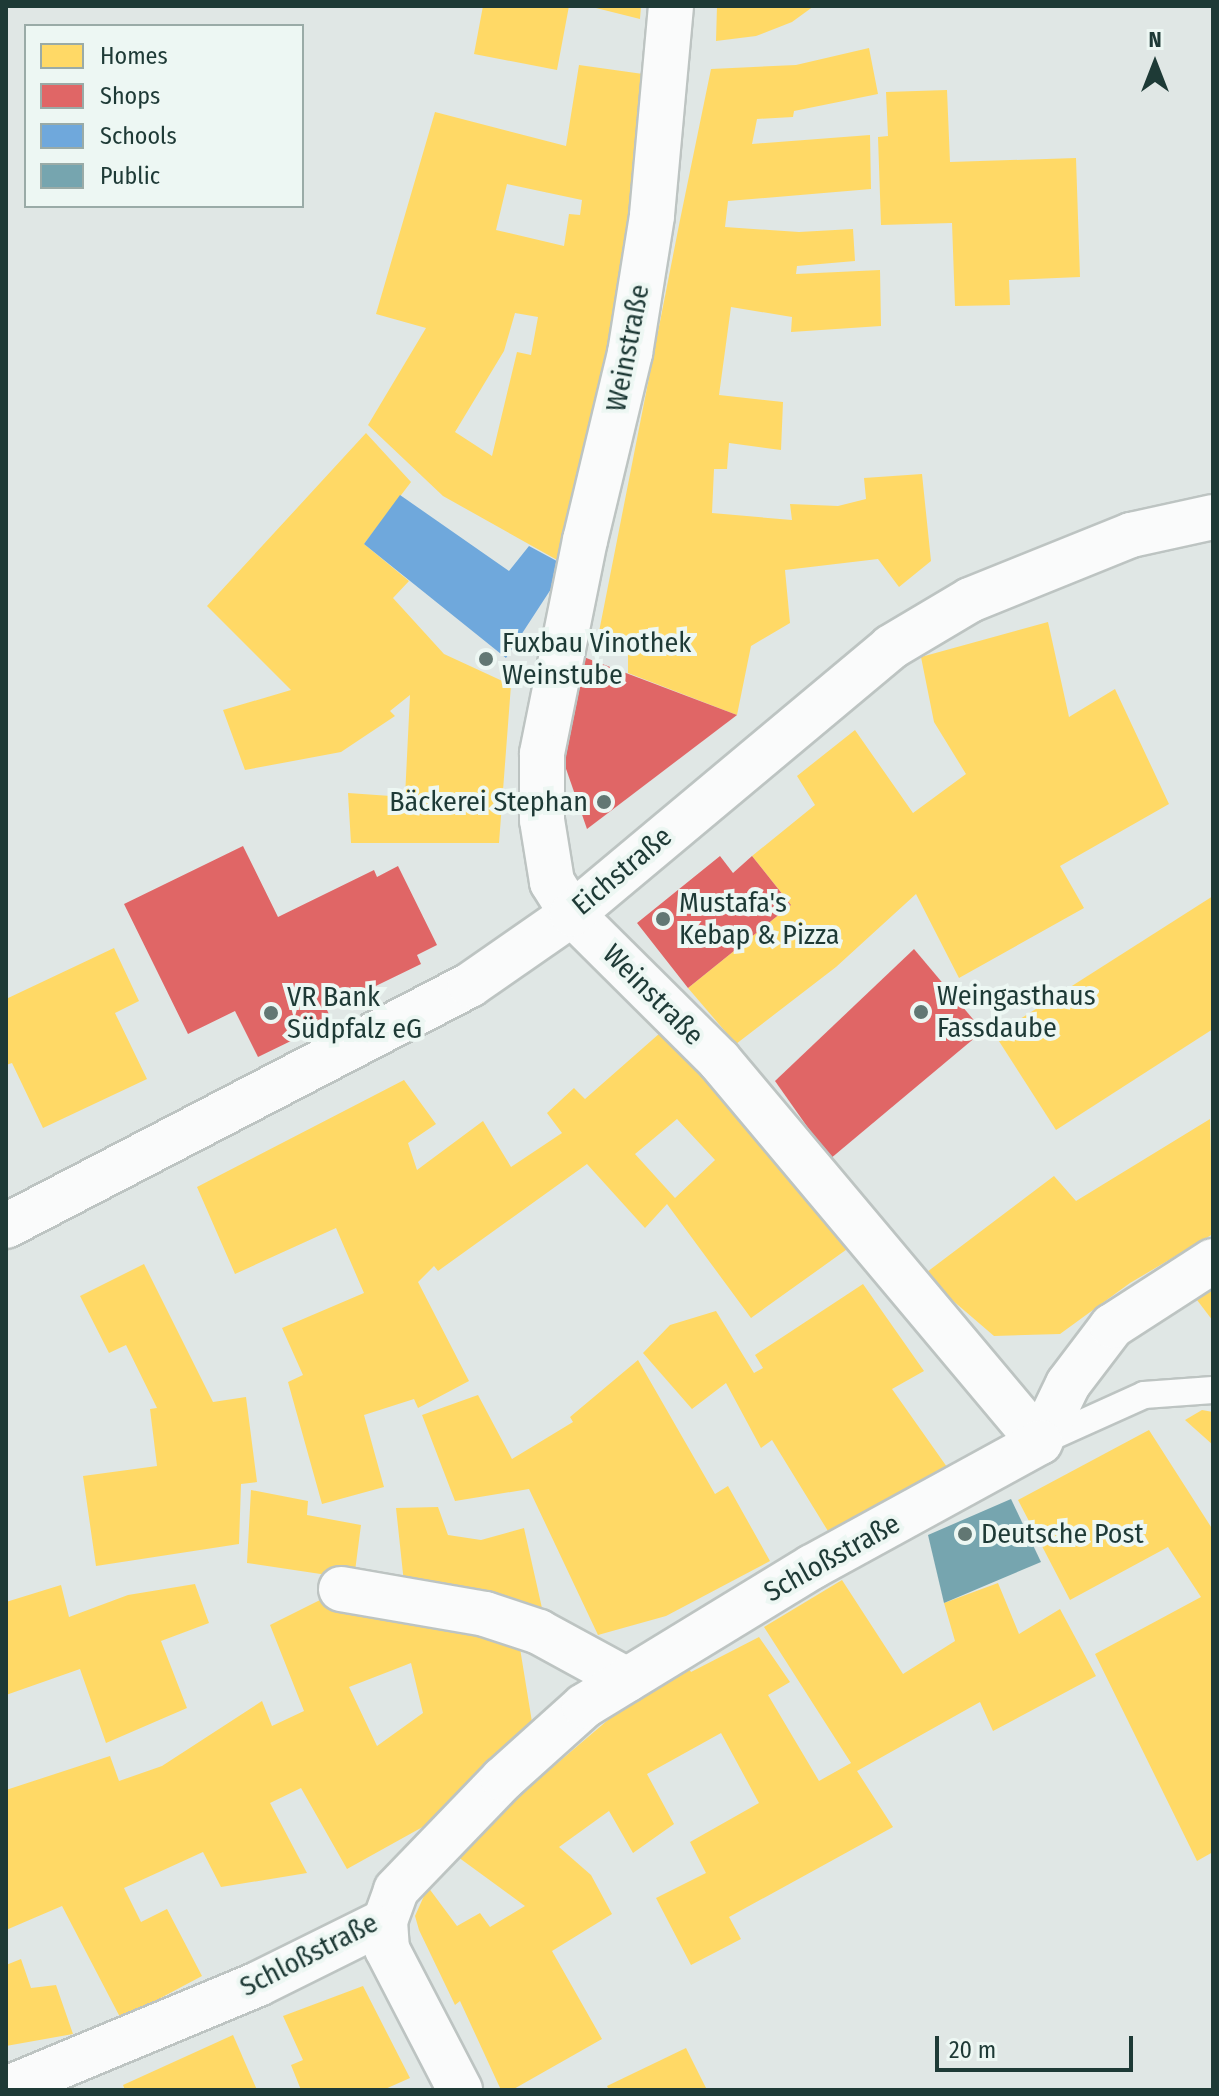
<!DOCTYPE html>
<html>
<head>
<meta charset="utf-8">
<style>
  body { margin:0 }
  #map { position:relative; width:1219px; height:2096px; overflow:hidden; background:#e0e7e5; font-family:"Fira Sans Condensed",sans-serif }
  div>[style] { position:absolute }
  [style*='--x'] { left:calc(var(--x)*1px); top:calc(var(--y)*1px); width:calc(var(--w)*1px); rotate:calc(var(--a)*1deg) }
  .homes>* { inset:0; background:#ffd966 }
  .shops>* { inset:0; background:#e06666 }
  .schools>* { inset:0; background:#6fa8dc }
  .public>* { inset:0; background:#76a5af }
  .roads { filter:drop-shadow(2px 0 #bdc4c2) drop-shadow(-2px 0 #bdc4c2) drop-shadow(0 2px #bdc4c2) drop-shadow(0 -2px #bdc4c2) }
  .lane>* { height:26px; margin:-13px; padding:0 13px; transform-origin:13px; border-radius:13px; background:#fafbfb }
  .street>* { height:44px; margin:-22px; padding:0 22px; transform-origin:22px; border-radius:22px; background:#fafbfb }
  .secondary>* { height:44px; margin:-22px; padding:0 22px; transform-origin:22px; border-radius:22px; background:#fafbfb }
  .dots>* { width:22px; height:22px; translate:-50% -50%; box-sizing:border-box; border:4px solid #edf7f3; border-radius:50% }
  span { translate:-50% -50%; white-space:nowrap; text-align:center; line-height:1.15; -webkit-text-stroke:8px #edf7f3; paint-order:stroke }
  .street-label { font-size:28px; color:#1e3a36 }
  .poi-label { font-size:28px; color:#1e3a36 }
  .left { translate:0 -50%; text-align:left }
  .right { translate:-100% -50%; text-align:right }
  .frame { position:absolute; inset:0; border:8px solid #1e3a36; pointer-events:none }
  .legend { position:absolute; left:24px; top:24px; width:280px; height:184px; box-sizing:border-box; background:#edf7f3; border:2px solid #9aaba7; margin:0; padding:10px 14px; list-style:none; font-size:24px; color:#1e3a36 }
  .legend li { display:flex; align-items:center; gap:16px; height:40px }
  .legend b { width:40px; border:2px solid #9aaba7 }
  .north { position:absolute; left:1115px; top:24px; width:80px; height:80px; -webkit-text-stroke:6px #edf7f3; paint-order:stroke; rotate:0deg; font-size:22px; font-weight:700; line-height:32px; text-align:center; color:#1e3a36 }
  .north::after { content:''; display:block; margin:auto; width:28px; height:36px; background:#1e3a36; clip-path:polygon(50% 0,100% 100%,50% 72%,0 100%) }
  .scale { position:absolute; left:935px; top:2036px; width:198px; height:36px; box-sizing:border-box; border:4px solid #1e3a36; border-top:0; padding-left:10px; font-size:24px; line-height:28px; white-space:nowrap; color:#1e3a36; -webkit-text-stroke:6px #edf7f3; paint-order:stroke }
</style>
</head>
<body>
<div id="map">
  <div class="homes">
    <div style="clip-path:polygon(483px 6px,569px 6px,557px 70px,474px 54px)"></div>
    <div style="clip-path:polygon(592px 6px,641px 6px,640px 19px,592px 7px)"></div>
    <div style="clip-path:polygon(717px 6px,814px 6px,792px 22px,756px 36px,716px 41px)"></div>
    <div style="clip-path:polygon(869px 48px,878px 94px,794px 111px,793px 117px,757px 119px,752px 144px,870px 135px,871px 189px,728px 201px,725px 227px,799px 232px,853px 229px,855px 261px,797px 266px,796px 274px,880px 270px,881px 326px,791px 332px,792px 317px,731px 307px,719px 395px,783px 402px,781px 450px,729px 443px,727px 469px,714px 469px,712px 513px,792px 520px,790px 504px,838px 506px,866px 499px,864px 478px,922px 474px,931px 561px,899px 587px,878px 559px,785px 570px,790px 623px,751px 646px,737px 715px,628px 673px,628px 639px,598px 637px,680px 220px,711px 69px,796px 65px)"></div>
    <div style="clip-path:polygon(evenodd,579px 65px,650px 75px,607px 376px,559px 561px,443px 496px,368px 425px,426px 328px,376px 314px,435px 112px,566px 146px,579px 65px,507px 184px,582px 200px,580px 215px,569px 214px,564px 246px,496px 230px,507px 184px,579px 65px,515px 313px,538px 317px,531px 355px,517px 352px,492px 456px,455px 432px,504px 351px,515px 313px)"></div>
    <div style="clip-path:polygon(947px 90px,950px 162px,1076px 158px,1080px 277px,1009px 280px,1010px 305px,955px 306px,952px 223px,881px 225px,878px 137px,888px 136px,886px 92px)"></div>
    <div style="clip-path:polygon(366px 433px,411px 482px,364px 544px,409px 581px,393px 598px,444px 654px,511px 685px,499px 843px,351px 843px,348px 793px,405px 797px,410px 695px,390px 711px,395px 716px,341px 752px,245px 770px,223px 710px,291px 690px,207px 606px)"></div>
    <div style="clip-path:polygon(1048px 622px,1069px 717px,1115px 689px,1169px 804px,1060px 866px,1084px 908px,959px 978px,916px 894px,836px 967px,736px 1044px,688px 988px,791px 905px,752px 856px,815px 805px,797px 776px,855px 730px,913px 813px,966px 774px,934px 722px,921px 657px)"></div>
    <div style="clip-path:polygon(1213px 896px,1213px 1029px,1056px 1130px,995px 1035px)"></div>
    <div style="clip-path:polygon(114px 948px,139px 1001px,115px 1013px,147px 1079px,43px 1128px,12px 1063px,6px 1065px,6px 999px)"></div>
    <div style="clip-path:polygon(evenodd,660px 1033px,751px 1126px,850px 1247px,751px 1318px,667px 1204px,645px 1228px,587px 1164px,438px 1271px,434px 1266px,418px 1282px,469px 1381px,418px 1408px,414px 1399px,364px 1415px,384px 1487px,322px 1504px,288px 1382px,303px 1375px,282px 1328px,364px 1293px,336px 1228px,235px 1274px,197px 1187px,404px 1080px,436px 1124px,408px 1143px,417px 1170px,483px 1121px,511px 1167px,562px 1133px,547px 1113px,574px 1088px,585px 1099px,660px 1033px,677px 1119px,715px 1160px,675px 1198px,635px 1154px,677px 1119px)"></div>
    <div style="clip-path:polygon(1210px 1119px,1213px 1234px,1130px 1283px,1060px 1334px,994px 1336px,923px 1275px,1054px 1176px,1076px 1201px)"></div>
    <div style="clip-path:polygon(144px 1264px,213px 1402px,246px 1397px,257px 1482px,241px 1484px,239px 1544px,96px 1566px,83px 1476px,157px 1466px,150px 1409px,157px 1408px,126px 1345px,109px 1353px,80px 1296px)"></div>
    <div style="clip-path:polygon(863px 1284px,924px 1371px,892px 1389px,947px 1467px,831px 1536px,772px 1440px,761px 1448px,726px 1383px,692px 1409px,643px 1353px,670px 1325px,716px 1311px,754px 1373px,763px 1368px,755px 1355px)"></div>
    <div style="clip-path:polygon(1213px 1288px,1213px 1321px,1197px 1300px)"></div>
    <div style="clip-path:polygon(638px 1360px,715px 1494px,728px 1486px,770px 1561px,666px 1616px,598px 1635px,529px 1489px,455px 1501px,422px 1415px,478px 1395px,512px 1459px,573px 1422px,570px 1417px)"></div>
    <div style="clip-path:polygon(1202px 1410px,1213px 1412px,1213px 1445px,1185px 1420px)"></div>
    <div style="clip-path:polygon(1149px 1430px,1213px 1530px,1213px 1852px,1197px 1861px,1095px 1654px,1201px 1597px,1168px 1547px,1070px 1600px,1018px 1500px)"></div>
    <div style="clip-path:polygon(251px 1490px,308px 1501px,307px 1515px,361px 1525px,354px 1579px,247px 1563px)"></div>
    <div style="clip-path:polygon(438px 1507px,448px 1535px,481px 1540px,524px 1528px,544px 1617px,404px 1583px,396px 1508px)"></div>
    <div style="clip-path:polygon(842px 1580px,903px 1674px,955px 1641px,944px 1603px,998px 1583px,1019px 1634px,1060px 1609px,1096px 1676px,993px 1731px,980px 1702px,857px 1771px,893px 1827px,729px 1917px,741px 1939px,691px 1965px,656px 1898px,706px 1873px,690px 1842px,759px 1803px,721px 1733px,647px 1774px,674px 1824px,633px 1853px,609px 1811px,559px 1847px,591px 1875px,612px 1914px,552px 1951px,602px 2039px,512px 2090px,501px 2090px,460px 2001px,455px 2005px,419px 1930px,415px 1916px,428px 1887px,457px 1926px,480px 1913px,490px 1927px,525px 1906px,458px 1857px,513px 1801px,615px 1714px,688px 1667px,691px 1672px,759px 1637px,790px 1682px,768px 1695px,819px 1781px,851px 1763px,764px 1627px)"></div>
    <div style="clip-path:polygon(195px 1584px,209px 1623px,161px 1641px,187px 1708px,106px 1743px,80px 1669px,6px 1695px,6px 1602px,61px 1585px,69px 1617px,128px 1595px)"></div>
    <div style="clip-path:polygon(evenodd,326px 1597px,518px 1636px,532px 1722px,437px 1819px,347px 1869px,301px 1788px,270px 1803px,307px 1873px,221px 1887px,203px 1852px,124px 1888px,141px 1922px,167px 1909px,202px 1976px,121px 2019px,62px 1906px,6px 1930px,6px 1790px,110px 1756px,119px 1781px,162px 1766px,262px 1701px,272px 1726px,304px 1711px,270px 1625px,326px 1597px,411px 1663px,423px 1713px,377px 1746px,349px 1687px,411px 1663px)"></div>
    <div style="clip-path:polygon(21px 1959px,31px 1988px,56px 1985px,73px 2034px,6px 2046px,6px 1965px)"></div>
    <div style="clip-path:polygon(363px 1986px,410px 2078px,383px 2090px,301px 2090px,291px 2065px,303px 2060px,283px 2016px)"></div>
    <div style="clip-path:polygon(233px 2035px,257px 2090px,125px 2090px,123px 2085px)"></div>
    <div style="clip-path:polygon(686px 2048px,707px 2090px,609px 2090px,607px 2086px)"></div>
  </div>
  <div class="shops">
    <div style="clip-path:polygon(581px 656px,737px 715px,587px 829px,564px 763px)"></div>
    <div style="clip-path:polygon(243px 846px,278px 917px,374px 870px,377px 877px,398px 866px,437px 945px,417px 955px,421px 964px,349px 999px,345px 990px,323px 1001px,332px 1021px,258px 1057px,235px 1011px,188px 1034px,124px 904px)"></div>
    <div style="clip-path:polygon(720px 856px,733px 873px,752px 856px,791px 905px,688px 988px,637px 923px)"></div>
    <div style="clip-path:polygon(914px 949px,983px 1031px,830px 1159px,775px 1081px)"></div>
  </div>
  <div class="schools">
    <div style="clip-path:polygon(400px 495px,509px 571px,529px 546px,566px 566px,506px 658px,364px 544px)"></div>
  </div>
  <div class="public">
    <div style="clip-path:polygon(1011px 1499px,1041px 1562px,944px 1603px,928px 1535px)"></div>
  </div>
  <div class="roads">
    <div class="lane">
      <div style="--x:1040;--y:1442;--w:114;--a:-24.3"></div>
      <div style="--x:1144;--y:1395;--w:69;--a:-4.1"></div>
    </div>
    <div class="street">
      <div style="--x:671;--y:6;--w:211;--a:95.2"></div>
      <div style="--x:652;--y:216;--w:139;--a:99.1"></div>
      <div style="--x:630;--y:353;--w:192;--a:103.5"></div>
      <div style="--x:585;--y:540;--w:218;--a:101.4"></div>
      <div style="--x:542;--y:754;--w:66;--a:90"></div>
      <div style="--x:542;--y:820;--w:63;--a:80.8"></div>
      <div style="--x:552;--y:882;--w:38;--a:58"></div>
      <div style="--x:572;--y:914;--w:207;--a:44.8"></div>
      <div style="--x:719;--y:1060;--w:499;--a:50"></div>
      <div style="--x:1040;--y:1442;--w:64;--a:-64.2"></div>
      <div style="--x:1068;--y:1384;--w:73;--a:-52.8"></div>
      <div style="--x:1112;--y:1326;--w:120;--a:-32.8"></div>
      <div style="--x:341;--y:1589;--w:146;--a:9.8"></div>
      <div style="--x:485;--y:1614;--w:57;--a:18.4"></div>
      <div style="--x:539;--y:1632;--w:100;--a:28.6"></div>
      <div style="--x:385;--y:1921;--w:28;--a:86"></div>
      <div style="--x:387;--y:1949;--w:159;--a:62.6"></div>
      <div style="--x:6;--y:2089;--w:273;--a:-22.6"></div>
      <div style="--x:258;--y:1984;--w:142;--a:-26.4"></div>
      <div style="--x:385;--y:1921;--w:33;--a:-70"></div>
      <div style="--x:396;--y:1890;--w:154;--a:-46.1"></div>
      <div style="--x:503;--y:1779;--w:109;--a:-42"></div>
      <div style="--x:584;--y:1706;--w:267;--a:-31.4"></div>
      <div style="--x:812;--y:1567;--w:260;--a:-28.7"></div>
    </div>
    <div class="secondary">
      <div style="--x:6;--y:1226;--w:523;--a:-27.45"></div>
      <div style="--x:470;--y:985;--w:124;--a:-34.8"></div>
      <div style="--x:572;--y:914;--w:416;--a:-39.9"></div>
      <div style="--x:891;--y:647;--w:92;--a:-30.7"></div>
      <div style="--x:970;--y:600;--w:174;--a:-22"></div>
      <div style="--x:1131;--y:535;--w:84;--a:-12.4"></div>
    </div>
  </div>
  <div class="dots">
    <div style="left:486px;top:659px;background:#627773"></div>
    <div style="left:604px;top:802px;background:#627773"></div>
    <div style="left:663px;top:919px;background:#627773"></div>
    <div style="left:921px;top:1012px;background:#627773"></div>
    <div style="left:271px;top:1013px;background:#627773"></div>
    <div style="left:965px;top:1534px;background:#627773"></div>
  </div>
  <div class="street-label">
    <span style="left:628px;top:348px;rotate:-79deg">Weinstraße</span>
    <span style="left:622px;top:871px;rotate:-40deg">Eichstraße</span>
    <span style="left:653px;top:995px;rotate:45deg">Weinstraße</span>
    <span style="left:832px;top:1558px;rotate:-29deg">Schloßstraße</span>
    <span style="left:309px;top:1955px;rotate:-27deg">Schloßstraße</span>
  </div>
  <div class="poi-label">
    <span class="left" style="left:502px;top:659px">Fuxbau Vinothek<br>Weinstube</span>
    <span class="right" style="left:588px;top:802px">Bäckerei Stephan</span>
    <span class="left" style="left:679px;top:919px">Mustafa's<br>Kebap &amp; Pizza</span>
    <span class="left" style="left:937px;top:1012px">Weingasthaus<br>Fassdaube</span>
    <span class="left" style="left:287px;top:1013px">VR Bank<br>Südpfalz eG</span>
    <span class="left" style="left:981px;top:1534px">Deutsche Post</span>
  </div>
  <div class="frame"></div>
  <ul class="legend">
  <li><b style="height:22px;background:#ffd966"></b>Homes</li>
  <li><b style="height:22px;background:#e06666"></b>Shops</li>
  <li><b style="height:22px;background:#6fa8dc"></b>Schools</li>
  <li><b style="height:22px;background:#76a5af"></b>Public</li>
  </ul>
  <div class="north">N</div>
  <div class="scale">20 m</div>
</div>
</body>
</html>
